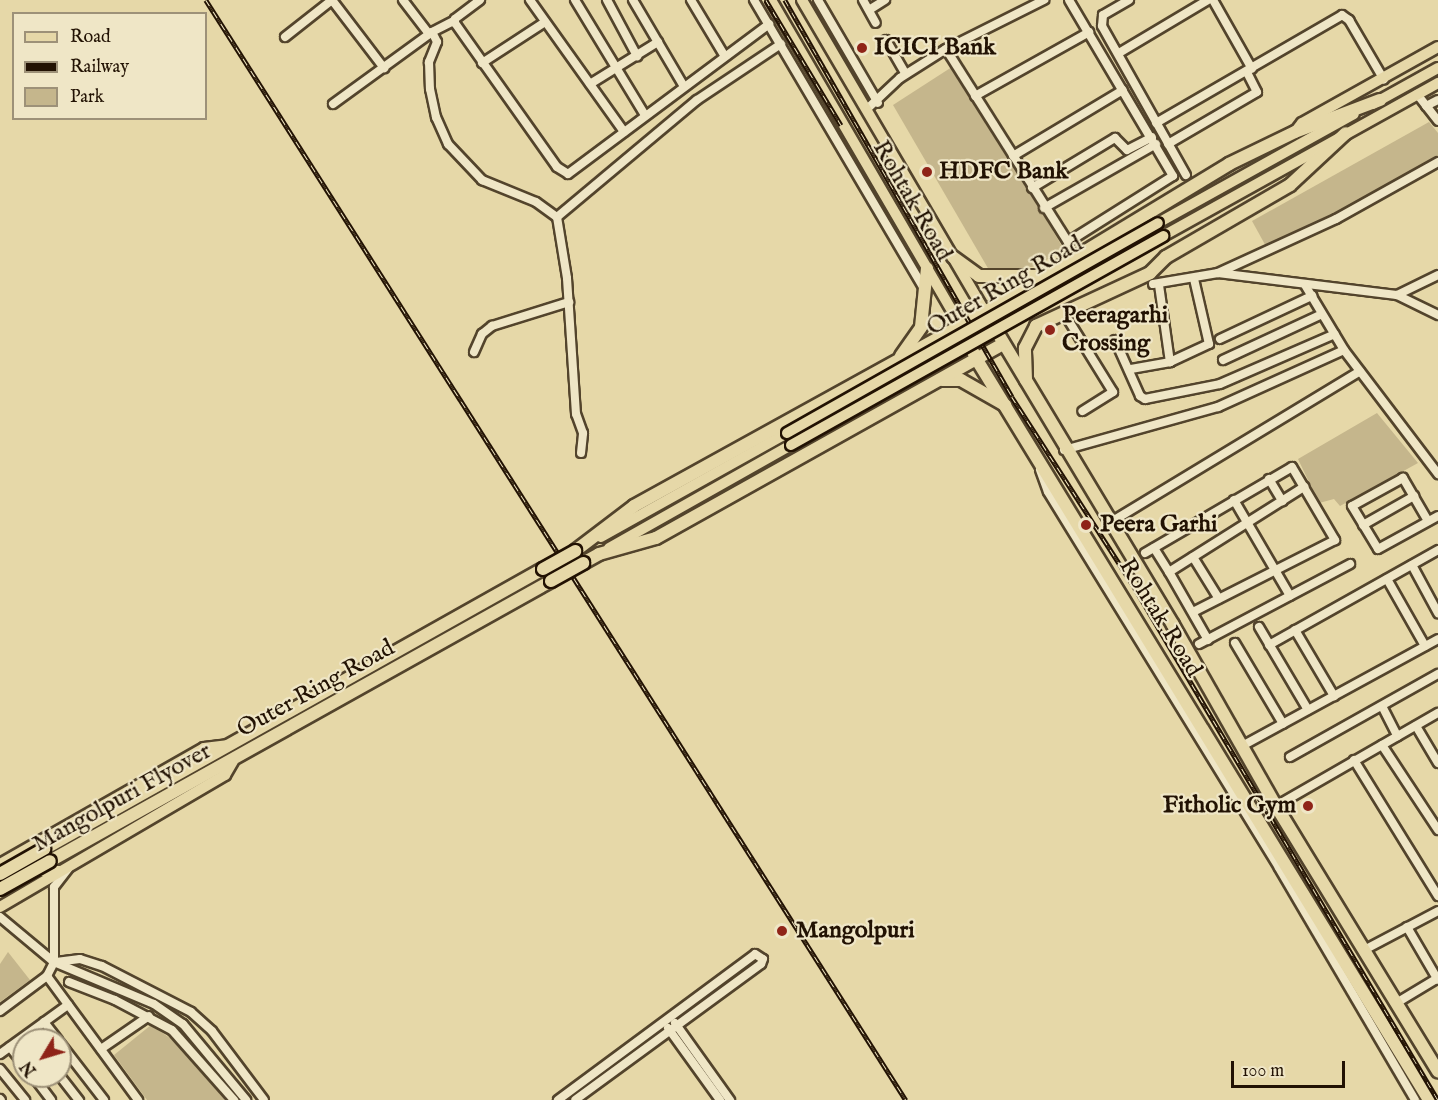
<!DOCTYPE html>
<html>
<head>
<meta charset="utf-8">
<style>
  body { margin:0 }
  #map { position:relative; width:1438px; height:1100px; overflow:hidden; background:#e6d8a8; font-family:"IM FELL English",serif }
  div>[style] { position:absolute }
  [style*='--x'] { left:calc(var(--x)*1px); top:calc(var(--y)*1px); width:calc(var(--w)*1px); rotate:calc(var(--a)*1deg) }
  .green>* { inset:0; background:#c5b68c }
  .roads { filter:drop-shadow(2px 0 #53442c) drop-shadow(-2px 0 #53442c) drop-shadow(0 2px #53442c) drop-shadow(0 -2px #53442c) }
  .minor>* { height:8px; margin:-4px; padding:0 4px; transform-origin:4px; border-radius:4px; background:#efe6c6 }
  .major>* { height:10px; margin:-5px; padding:0 5px; transform-origin:5px; border-radius:5px; background:#e6d8a8 }
  .highway>* { height:12px; margin:-6px; padding:0 6px; transform-origin:6px; border-radius:6px; background:#e6d8a8 }
  .rail>* { height:4.5px; margin-top:-2.25px; transform-origin:0; background:repeating-linear-gradient(90deg,#efe6c6 0 7px,#221203 0 14px); box-sizing:border-box; border-block:2px solid #221203 }
  .bridges { filter:drop-shadow(2px 0 #221203) drop-shadow(-2px 0 #221203) drop-shadow(0 2px #221203) drop-shadow(0 -2px #221203) }
  .major-bridge>* { height:10px; margin:-5px; padding:0 5px; transform-origin:5px; border-radius:5px; background:#e6d8a8 }
  .highway-bridge>* { height:12px; margin:-6px; padding:0 6px; transform-origin:6px; border-radius:6px; background:#e6d8a8 }
  .dots>* { width:16px; height:16px; translate:-50% -50%; box-sizing:border-box; border:3px solid #efe6c6; border-radius:50% }
  span { translate:-50% -50%; white-space:nowrap; text-align:center; line-height:1.15; -webkit-text-stroke:4.5px #efe6c6; paint-order:stroke }
  .poi-label { font-size:24px; color:#221203; font-weight:700 }
  .left { translate:0 -50%; text-align:left }
  .right { translate:-100% -50%; text-align:right }
  .street-label { font-size:24px; color:#221203 }
  .legend { position:absolute; left:12px; top:12px; width:195px; height:108px; box-sizing:border-box; background:#efe6c6; border:2px solid #9d9178; margin:0; padding:8px 10px; list-style:none; font-size:18px; color:#221203 }
  .legend li { display:flex; align-items:center; gap:12px; height:30px }
  .legend b { width:30px; border:2px solid #9d9178 }
  .north { position:absolute; left:12px; top:1028px; width:60px; height:60px; box-sizing:border-box; background:#efe6c6; border:2px solid #9d9178; border-radius:50%; rotate:232deg; font-size:16px; font-weight:700; line-height:24px; text-align:center; color:#221203 }
  .north::after { content:''; display:block; margin:auto; width:21px; height:27px; background:#8f2418; clip-path:polygon(50% 0,100% 100%,50% 72%,0 100%) }
  .scale { position:absolute; left:1231px; top:1061px; width:114px; height:27px; box-sizing:border-box; border:3px solid #221203; border-top:0; padding-left:8px; font-size:18px; line-height:21px; white-space:nowrap; color:#221203; -webkit-text-stroke:4px #efe6c6; paint-order:stroke }
</style>
</head>
<body>
<div id="map">
  <div class="green">
    <div style="clip-path:polygon(955px 65px,1063px 248px,1040px 265px,1014px 271px,989px 270px,893px 105px)"></div>
    <div style="clip-path:polygon(1429px 122px,1438px 133px,1438px 162px,1268px 250px,1252px 221px)"></div>
    <div style="clip-path:polygon(1377px 413px,1418px 463px,1340px 506px,1334px 499px,1319px 503px,1298px 459px)"></div>
    <div style="clip-path:polygon(8px 952px,30px 980px,0 1002px,0 964px)"></div>
    <div style="clip-path:polygon(151px 1025px,183px 1047px,225px 1100px,147px 1100px,114px 1055px)"></div>
  </div>
  <div class="roads">
    <div class="minor">
      <div style="--x:332;--y:0;--w:86;--a:52.6"></div>
      <div style="--x:403;--y:0;--w:43;--a:52.6"></div>
      <div style="--x:480;--y:0;--w:31;--a:143"></div>
      <div style="--x:455;--y:19;--w:4;--a:90"></div>
      <div style="--x:455;--y:23;--w:176;--a:54.7"></div>
      <div style="--x:557;--y:167;--w:13;--a:32"></div>
      <div style="--x:568;--y:174;--w:251;--a:-36.7"></div>
      <div style="--x:530;--y:0;--w:162;--a:54.5"></div>
      <div style="--x:575;--y:0;--w:135;--a:58.7"></div>
      <div style="--x:607;--y:0;--w:64;--a:61.8"></div>
      <div style="--x:633;--y:0;--w:99;--a:59.5"></div>
      <div style="--x:691;--y:0;--w:64;--a:59"></div>
      <div style="--x:754;--y:0;--w:335;--a:59.5"></div>
      <div style="--x:818;--y:0;--w:119;--a:59.8"></div>
      <div style="--x:863;--y:0;--w:26;--a:61"></div>
      <div style="--x:1129;--y:0;--w:30;--a:150"></div>
      <div style="--x:1103;--y:15;--w:11;--a:95"></div>
      <div style="--x:1102;--y:26;--w:171;--a:60.6"></div>
      <div style="--x:1213;--y:0;--w:79;--a:60.5"></div>
      <div style="--x:869;--y:10;--w:19;--a:-32"></div>
      <div style="--x:432;--y:32;--w:11;--a:63"></div>
      <div style="--x:437;--y:42;--w:22;--a:112"></div>
      <div style="--x:429;--y:62;--w:27;--a:88"></div>
      <div style="--x:430;--y:89;--w:29;--a:78"></div>
      <div style="--x:436;--y:117;--w:30;--a:66"></div>
      <div style="--x:448;--y:144;--w:50;--a:46.6"></div>
      <div style="--x:482;--y:180;--w:58;--a:22.2"></div>
      <div style="--x:536;--y:202;--w:26;--a:36"></div>
      <div style="--x:285;--y:37;--w:60;--a:-38.2"></div>
      <div style="--x:886;--y:40;--w:39;--a:60"></div>
      <div style="--x:946;--y:49;--w:228;--a:57.7"></div>
      <div style="--x:1068;--y:242;--w:124;--a:-32.2"></div>
      <div style="--x:1173;--y:176;--w:204;--a:-120.6"></div>
      <div style="--x:1119;--y:53;--w:104;--a:-30.8"></div>
      <div style="--x:482;--y:63;--w:75;--a:-33.1"></div>
      <div style="--x:590;--y:84;--w:80;--a:-31.7"></div>
      <div style="--x:1417;--y:94;--w:34;--a:52"></div>
      <div style="--x:975;--y:96;--w:131;--a:-29.3"></div>
      <div style="--x:333;--y:104;--w:122;--a:-36"></div>
      <div style="--x:432;--y:32;--w:25;--a:-27"></div>
      <div style="--x:1426;--y:106;--w:13;--a:-27"></div>
      <div style="--x:867;--y:109;--w:45;--a:-43.2"></div>
      <div style="--x:900;--y:78;--w:54;--a:-32.2"></div>
      <div style="--x:946;--y:49;--w:110;--a:-26.6"></div>
      <div style="--x:1156;--y:123;--w:215;--a:-30.1"></div>
      <div style="--x:1342;--y:15;--w:9;--a:36"></div>
      <div style="--x:1349;--y:20;--w:69;--a:59.7"></div>
      <div style="--x:1168;--y:144;--w:103;--a:-30.3"></div>
      <div style="--x:1257;--y:92;--w:22;--a:-117"></div>
      <div style="--x:1013;--y:156;--w:128;--a:-31"></div>
      <div style="--x:1032;--y:188;--w:97;--a:-31.1"></div>
      <div style="--x:1115;--y:138;--w:17;--a:45"></div>
      <div style="--x:1127;--y:150;--w:28;--a:-27"></div>
      <div style="--x:1044;--y:208;--w:129;--a:-29.7"></div>
      <div style="--x:1218;--y:273;--w:180;--a:7"></div>
      <div style="--x:1397;--y:295;--w:46;--a:26"></div>
      <div style="--x:1153;--y:284;--w:66;--a:-9.6"></div>
      <div style="--x:1218;--y:273;--w:130;--a:-24.6"></div>
      <div style="--x:1336;--y:219;--w:117;--a:-29.2"></div>
      <div style="--x:1159;--y:285;--w:78;--a:81.9"></div>
      <div style="--x:1305;--y:285;--w:76;--a:59"></div>
      <div style="--x:1344;--y:350;--w:156;--a:52.8"></div>
      <div style="--x:1397;--y:295;--w:46;--a:-26"></div>
      <div style="--x:1064;--y:313;--w:93;--a:58.2"></div>
      <div style="--x:1113;--y:392;--w:36;--a:148"></div>
      <div style="--x:1220;--y:339;--w:102;--a:-25.1"></div>
      <div style="--x:1115;--y:340;--w:61;--a:65.9"></div>
      <div style="--x:1140;--y:396;--w:6;--a:31"></div>
      <div style="--x:1145;--y:399;--w:76;--a:-11.3"></div>
      <div style="--x:1220;--y:384;--w:125;--a:-23.5"></div>
      <div style="--x:474;--y:352;--w:20;--a:-66"></div>
      <div style="--x:482;--y:334;--w:13;--a:-39"></div>
      <div style="--x:492;--y:326;--w:81;--a:-17.3"></div>
      <div style="--x:1223;--y:360;--w:109;--a:-24.9"></div>
      <div style="--x:1131;--y:369;--w:40;--a:-10"></div>
      <div style="--x:1170;--y:362;--w:43;--a:-24.8"></div>
      <div style="--x:1209;--y:344;--w:67;--a:-103"></div>
      <div style="--x:1064;--y:450;--w:160;--a:-15.6"></div>
      <div style="--x:1218;--y:407;--w:138;--a:-24.3"></div>
      <div style="--x:581;--y:453;--w:20;--a:-84"></div>
      <div style="--x:583;--y:433;--w:20;--a:-110"></div>
      <div style="--x:576;--y:414;--w:136;--a:-93.8"></div>
      <div style="--x:567;--y:278;--w:62;--a:-99.3"></div>
      <div style="--x:557;--y:217;--w:182;--a:-39.9"></div>
      <div style="--x:697;--y:100;--w:101;--a:-33.7"></div>
      <div style="--x:1040;--y:470;--w:23;--a:70"></div>
      <div style="--x:1048;--y:492;--w:441;--a:58.4"></div>
      <div style="--x:1279;--y:868;--w:269;--a:59.6"></div>
      <div style="--x:1269;--y:479;--w:26;--a:59"></div>
      <div style="--x:1234;--y:500;--w:111;--a:59.7"></div>
      <div style="--x:1428;--y:521;--w:50;--a:-120.2"></div>
      <div style="--x:1403;--y:478;--w:58;--a:151.2"></div>
      <div style="--x:1352;--y:506;--w:50;--a:58.8"></div>
      <div style="--x:1378;--y:549;--w:68;--a:-28.8"></div>
      <div style="--x:1111;--y:522;--w:291;--a:-31.2"></div>
      <div style="--x:1363;--y:525;--w:59;--a:-29.6"></div>
      <div style="--x:1154;--y:548;--w:28;--a:58"></div>
      <div style="--x:1145;--y:553;--w:170;--a:-30.3"></div>
      <div style="--x:1292;--y:467;--w:85;--a:59.5"></div>
      <div style="--x:1335;--y:540;--w:159;--a:153.1"></div>
      <div style="--x:1193;--y:557;--w:49;--a:58.2"></div>
      <div style="--x:1412;--y:565;--w:55;--a:61.6"></div>
      <div style="--x:1387;--y:579;--w:77;--a:60.4"></div>
      <div style="--x:1259;--y:627;--w:96;--a:59.4"></div>
      <div style="--x:1295;--y:630;--w:77;--a:59.4"></div>
      <div style="--x:1208;--y:640;--w:78;--a:-119.8"></div>
      <div style="--x:1169;--y:572;--w:160;--a:-32.2"></div>
      <div style="--x:1235;--y:643;--w:94;--a:59.3"></div>
      <div style="--x:1199;--y:644;--w:171;--a:-27.9"></div>
      <div style="--x:1269;--y:645;--w:194;--a:-29.3"></div>
      <div style="--x:1382;--y:706;--w:34;--a:63"></div>
      <div style="--x:1416;--y:726;--w:43;--a:59.3"></div>
      <div style="--x:1382;--y:745;--w:102;--a:56.6"></div>
      <div style="--x:1242;--y:746;--w:223;--a:-28.6"></div>
      <div style="--x:1290;--y:757;--w:170;--a:-29.3"></div>
      <div style="--x:1354;--y:760;--w:160;--a:58.3"></div>
      <div style="--x:1276;--y:806;--w:187;--a:-29.9"></div>
      <div style="--x:0;--y:917;--w:70;--a:39.8"></div>
      <div style="--x:54;--y:962;--w:108;--a:22.8"></div>
      <div style="--x:154;--y:1004;--w:35;--a:35"></div>
      <div style="--x:183;--y:1024;--w:99;--a:50.3"></div>
      <div style="--x:1407;--y:927;--w:61;--a:59.7"></div>
      <div style="--x:1366;--y:949;--w:81;--a:-27.8"></div>
      <div style="--x:56;--y:962;--w:24;--a:-7"></div>
      <div style="--x:80;--y:959;--w:23;--a:18"></div>
      <div style="--x:102;--y:966;--w:100;--a:27.3"></div>
      <div style="--x:191;--y:1012;--w:28;--a:42"></div>
      <div style="--x:212;--y:1031;--w:86;--a:53"></div>
      <div style="--x:47;--y:976;--w:154;--a:53.7"></div>
      <div style="--x:69;--y:982;--w:49;--a:21.4"></div>
      <div style="--x:115;--y:1000;--w:64;--a:27.8"></div>
      <div style="--x:172;--y:1030;--w:94;--a:48.5"></div>
      <div style="--x:1398;--y:1002;--w:47;--a:-31"></div>
      <div style="--x:0;--y:1011;--w:59;--a:-36.7"></div>
      <div style="--x:47;--y:976;--w:16;--a:-63"></div>
      <div style="--x:54;--y:962;--w:75;--a:-90"></div>
      <div style="--x:54;--y:887;--w:23;--a:-52"></div>
      <div style="--x:44;--y:1022;--w:23;--a:52"></div>
      <div style="--x:675;--y:1023;--w:95;--a:54.5"></div>
      <div style="--x:668;--y:1028;--w:89;--a:54.2"></div>
      <div style="--x:60;--y:1043;--w:72;--a:52.3"></div>
      <div style="--x:10;--y:1047;--w:23;--a:52"></div>
      <div style="--x:101;--y:1049;--w:58;--a:-34.5"></div>
      <div style="--x:0;--y:1054;--w:84;--a:-35.8"></div>
      <div style="--x:0;--y:1069;--w:40;--a:51"></div>
      <div style="--x:33;--y:1076;--w:30;--a:53"></div>
      <div style="--x:60;--y:1076;--w:31;--a:52"></div>
      <div style="--x:0;--y:1099;--w:1;--a:45"></div>
      <div style="--x:558;--y:1100;--w:245;--a:-36.5"></div>
      <div style="--x:755;--y:954;--w:9;--a:32"></div>
      <div style="--x:763;--y:959;--w:5;--a:112"></div>
      <div style="--x:761;--y:964;--w:230;--a:143.8"></div>
    </div>
    <div class="major">
      <div style="--x:771;--y:0;--w:377;--a:59.8"></div>
      <div style="--x:802;--y:0;--w:362;--a:59.6"></div>
      <div style="--x:1373;--y:104;--w:74;--a:-29"></div>
      <div style="--x:1295;--y:132;--w:11;--a:-52"></div>
      <div style="--x:1302;--y:123;--w:156;--a:-29.2"></div>
      <div style="--x:1158;--y:223;--w:224;--a:-29.1"></div>
      <div style="--x:1163;--y:236;--w:315;--a:-29.1"></div>
      <div style="--x:601;--y:537;--w:213;--a:-29.2"></div>
      <div style="--x:609;--y:548;--w:209;--a:-29.5"></div>
      <div style="--x:34;--y:848;--w:10;--a:101"></div>
      <div style="--x:32;--y:858;--w:14;--a:65"></div>
      <div style="--x:38;--y:871;--w:23;--a:0"></div>
      <div style="--x:0;--y:864;--w:235;--a:-29.6"></div>
      <div style="--x:204;--y:748;--w:23;--a:-7"></div>
      <div style="--x:0;--y:907;--w:261;--a:-30.4"></div>
      <div style="--x:225;--y:775;--w:16;--a:-60"></div>
    </div>
    <div class="highway">
      <div style="--x:953;--y:257;--w:32;--a:36"></div>
      <div style="--x:979;--y:276;--w:62;--a:0"></div>
      <div style="--x:985;--y:312;--w:365;--a:59"></div>
      <div style="--x:1173;--y:625;--w:208;--a:60.4"></div>
      <div style="--x:1276;--y:806;--w:311;--a:58.6"></div>
      <div style="--x:961;--y:326;--w:38;--a:65"></div>
      <div style="--x:977;--y:360;--w:867;--a:58.58"></div>
      <div style="--x:901;--y:356;--w:35;--a:-55"></div>
      <div style="--x:921;--y:327;--w:59;--a:-84.2"></div>
      <div style="--x:942;--y:380;--w:19;--a:0"></div>
      <div style="--x:961;--y:380;--w:51;--a:29.6"></div>
      <div style="--x:1026;--y:380;--w:32;--a:-92"></div>
      <div style="--x:1025;--y:348;--w:25;--a:-63"></div>
      <div style="--x:1036;--y:326;--w:126;--a:-24.9"></div>
      <div style="--x:1150;--y:273;--w:23;--a:-45"></div>
      <div style="--x:1166;--y:257;--w:143;--a:-30.1"></div>
      <div style="--x:1290;--y:185;--w:76;--a:-42.9"></div>
      <div style="--x:575;--y:551;--w:74;--a:-37.3"></div>
      <div style="--x:634;--y:506;--w:401;--a:-28.9"></div>
      <div style="--x:985;--y:312;--w:285;--a:-31.2"></div>
      <div style="--x:1229;--y:164;--w:73;--a:-25.9"></div>
      <div style="--x:1295;--y:132;--w:91;--a:-20.6"></div>
      <div style="--x:583;--y:563;--w:18;--a:-29"></div>
      <div style="--x:599;--y:554;--w:59;--a:-15.7"></div>
      <div style="--x:656;--y:538;--w:398;--a:-29.2"></div>
      <div style="--x:44;--y:849;--w:572;--a:-29.3"></div>
      <div style="--x:50;--y:861;--w:574;--a:-29.2"></div>
    </div>
  </div>
  <div class="rail">
    <div style="--x:206;--y:0;--w:1304;--a:57.53"></div>
    <div style="--x:766;--y:0;--w:146;--a:59"></div>
    <div style="--x:785;--y:0;--w:457;--a:60.2"></div>
    <div style="--x:1012;--y:397;--w:227;--a:57.2"></div>
    <div style="--x:1135;--y:588;--w:595;--a:59.38"></div>
  </div>
  <div class="bridges">
    <div class="major-bridge">
      <div style="--x:787;--y:433;--w:426;--a:-29.5"></div>
      <div style="--x:791;--y:445;--w:427;--a:-29.3"></div>
    </div>
    <div class="highway-bridge">
      <div style="--x:543;--y:569;--w:37;--a:-29"></div>
      <div style="--x:551;--y:581;--w:37;--a:-29"></div>
      <div style="--x:0;--y:874;--w:51;--a:-29.6"></div>
      <div style="--x:0;--y:889;--w:57;--a:-29.2"></div>
    </div>
  </div>
  <div class="dots">
    <div style="left:862px;top:48px;background:#8f2418"></div>
    <div style="left:927px;top:172px;background:#8f2418"></div>
    <div style="left:1050px;top:330px;background:#8f2418"></div>
    <div style="left:1086px;top:525px;background:#8f2418"></div>
    <div style="left:1308px;top:806px;background:#8f2418"></div>
    <div style="left:782px;top:931px;background:#8f2418"></div>
  </div>
  <div class="poi-label">
    <span class="left" style="left:874px;top:48px">ICICI Bank</span>
    <span class="left" style="left:939px;top:172px">HDFC Bank</span>
    <span class="left" style="left:1062px;top:330px">Peeragarhi<br>Crossing</span>
    <span class="left" style="left:1100px;top:525px">Peera Garhi</span>
    <span class="right" style="left:1296px;top:806px">Fitholic Gym</span>
    <span class="left" style="left:796px;top:931px">Mangolpuri</span>
  </div>
  <div class="street-label">
    <span style="left:912px;top:201px;rotate:60deg">Rohtak Road</span>
    <span style="left:1005px;top:286px;rotate:-30deg">Outer Ring Road</span>
    <span style="left:1160px;top:618px;rotate:58deg">Rohtak Road</span>
    <span style="left:316px;top:689px;rotate:-29deg">Outer Ring Road</span>
    <span style="left:122px;top:798px;rotate:-29deg">Mangolpuri Flyover</span>
  </div>
  <ul class="legend">
  <li><b style="height:8px;background:#e6d8a8"></b>Road</li>
  <li><b style="height:8px;background:#221203"></b>Railway</li>
  <li><b style="height:16px;background:#c5b68c"></b>Park</li>
  </ul>
  <div class="north">N</div>
  <div class="scale">100 m</div>
</div>
</body>
</html>
